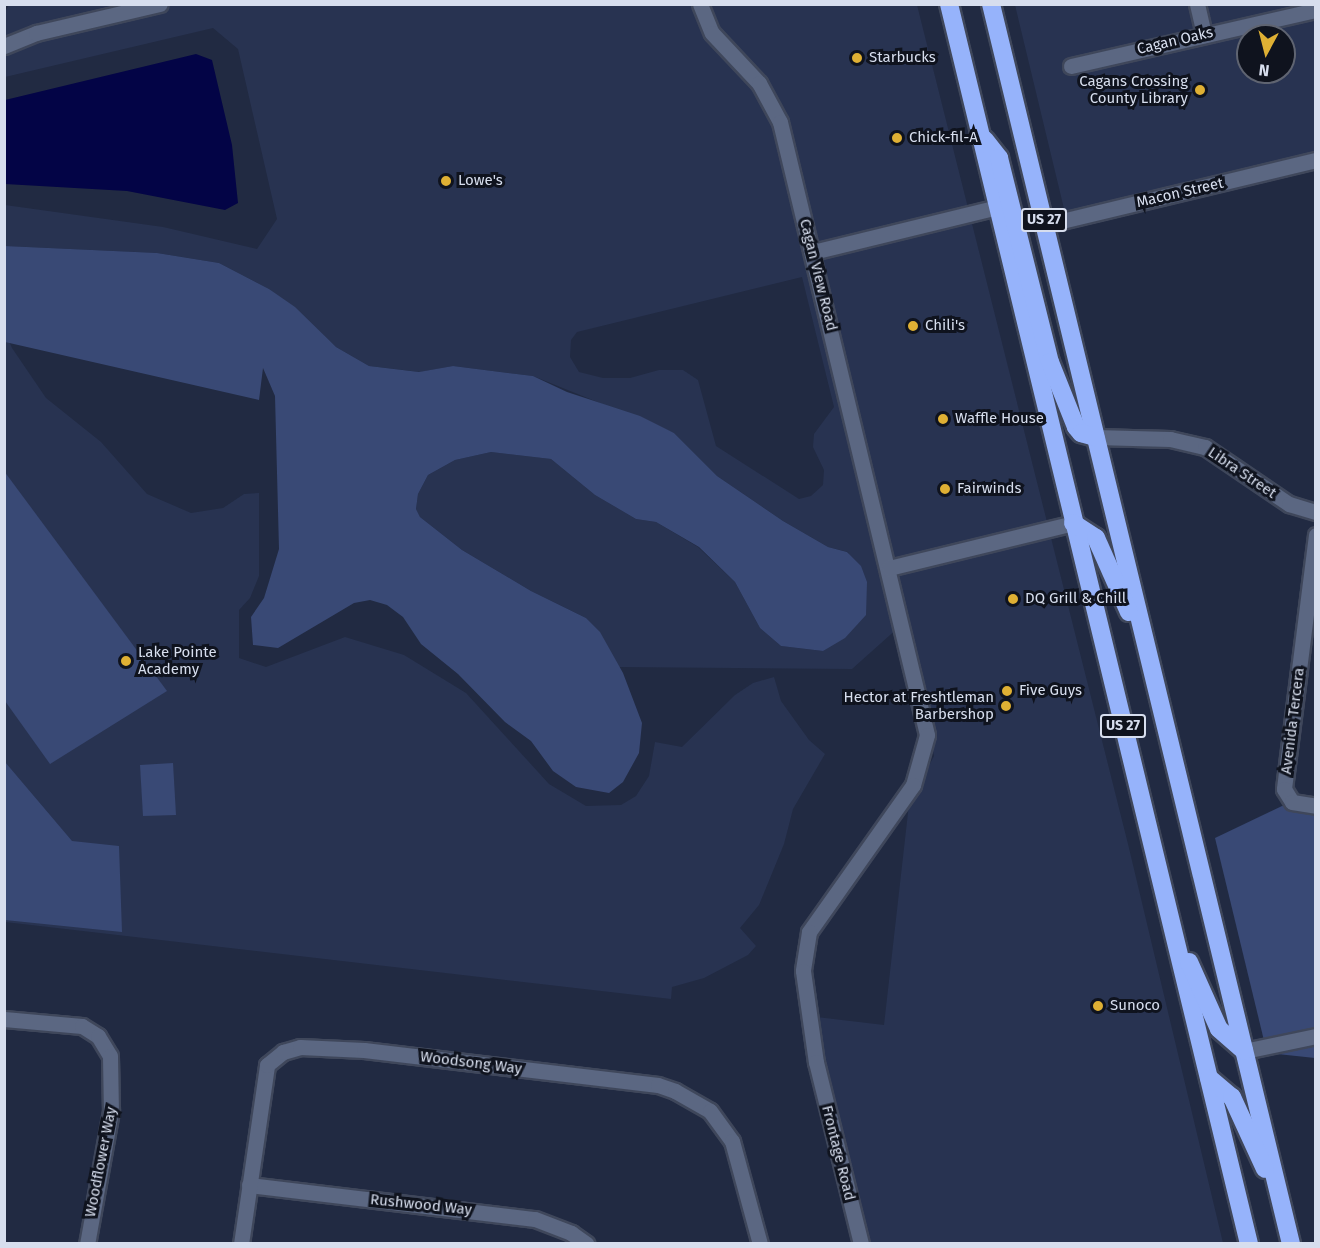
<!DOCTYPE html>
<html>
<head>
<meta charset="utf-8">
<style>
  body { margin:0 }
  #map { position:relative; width:1320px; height:1248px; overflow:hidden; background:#212a42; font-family:"Fira Sans",sans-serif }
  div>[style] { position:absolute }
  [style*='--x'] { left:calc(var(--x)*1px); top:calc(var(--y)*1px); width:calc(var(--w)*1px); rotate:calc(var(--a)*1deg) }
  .built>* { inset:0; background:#283351 }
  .green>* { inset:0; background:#394975 }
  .water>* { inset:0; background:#030446 }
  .roads { filter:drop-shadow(2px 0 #3f475b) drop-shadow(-2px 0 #3f475b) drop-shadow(0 2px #3f475b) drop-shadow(0 -2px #3f475b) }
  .minor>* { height:15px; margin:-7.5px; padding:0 7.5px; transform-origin:7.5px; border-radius:7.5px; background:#5b6782 }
  .highway>* { height:18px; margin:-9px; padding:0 9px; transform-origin:9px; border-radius:9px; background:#96b3fb }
  .dots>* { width:16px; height:16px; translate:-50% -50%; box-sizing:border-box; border:3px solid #0f131e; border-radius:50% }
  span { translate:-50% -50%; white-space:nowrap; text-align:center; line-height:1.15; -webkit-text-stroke:6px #0f131e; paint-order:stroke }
  .shield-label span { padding:2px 4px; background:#0f131e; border:2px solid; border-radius:4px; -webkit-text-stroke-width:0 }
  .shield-label { font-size:14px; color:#d7deee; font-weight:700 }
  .street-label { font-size:15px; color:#d7deee }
  .poi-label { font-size:15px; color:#d7deee }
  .left { translate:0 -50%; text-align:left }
  .right { translate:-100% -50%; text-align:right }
  .frame { position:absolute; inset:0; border:6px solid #d7deee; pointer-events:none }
  .north { position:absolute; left:1236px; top:24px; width:60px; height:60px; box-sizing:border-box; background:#0f131e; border:2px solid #5f6471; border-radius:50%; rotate:187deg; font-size:16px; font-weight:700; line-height:24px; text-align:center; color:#d7deee }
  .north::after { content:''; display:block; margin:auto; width:21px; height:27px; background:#dfb034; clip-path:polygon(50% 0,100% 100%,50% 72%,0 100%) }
</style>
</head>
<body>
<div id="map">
  <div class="built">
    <div style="clip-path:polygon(evenodd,9px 5px,917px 5px,1128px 844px,1223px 1243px,866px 1243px,808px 1016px,884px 1025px,909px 804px,934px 756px,908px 612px,899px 627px,852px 669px,619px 667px,586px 618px,531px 591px,462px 550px,420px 517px,416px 509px,418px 494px,428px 475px,455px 460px,491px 452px,551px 459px,595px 495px,636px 519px,656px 522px,698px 547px,735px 582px,760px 628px,781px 646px,823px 651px,865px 615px,848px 552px,828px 547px,783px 521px,717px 476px,674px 433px,533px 376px,453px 366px,420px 372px,369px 366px,336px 347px,269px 289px,219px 263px,157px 253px,5px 246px,5px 205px,163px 227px,257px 249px,277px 219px,238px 49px,213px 28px,5px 77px,5px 12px,9px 5px,802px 277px,834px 407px,814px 434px,813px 447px,824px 470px,823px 485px,811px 496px,799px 499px,716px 446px,698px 380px,683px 370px,659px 370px,630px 378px,603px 378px,579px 372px,570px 357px,571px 340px,577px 332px,802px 277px)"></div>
    <div style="clip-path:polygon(evenodd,1015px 5px,1315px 5px,1315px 156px,1066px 217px,1015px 5px,1248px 36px,1284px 36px,1284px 72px,1248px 72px,1248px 36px)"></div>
    <div style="clip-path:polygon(4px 330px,12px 348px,46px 398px,101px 442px,147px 494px,191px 513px,223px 508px,244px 494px,259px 493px,259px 576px,250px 598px,239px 610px,239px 658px,266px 667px,345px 637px,404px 655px,466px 693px,549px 784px,586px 806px,621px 805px,636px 796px,649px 776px,655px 742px,682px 747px,735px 695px,753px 683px,774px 677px,781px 701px,809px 740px,825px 754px,793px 809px,784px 844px,759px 905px,740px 928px,756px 946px,748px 955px,704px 978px,672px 987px,671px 999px,5px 922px)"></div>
  </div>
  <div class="green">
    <div style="clip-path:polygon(5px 246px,157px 253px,219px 263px,269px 289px,295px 307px,336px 347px,369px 366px,419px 372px,453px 366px,533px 376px,567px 392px,640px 416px,674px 433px,717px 476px,783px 521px,828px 547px,847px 552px,861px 566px,867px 582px,866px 615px,845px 638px,823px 651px,781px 646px,760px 628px,735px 582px,699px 547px,656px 522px,636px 519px,595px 495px,551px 459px,491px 452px,455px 460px,428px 475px,418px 494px,416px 509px,420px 517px,462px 550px,531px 591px,586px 618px,600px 632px,623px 673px,642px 723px,639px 753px,623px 782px,609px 793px,576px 787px,553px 771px,531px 741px,505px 722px,458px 674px,421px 644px,403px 617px,387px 605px,370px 600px,354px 603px,278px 648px,253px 645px,251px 617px,264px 598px,279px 549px,275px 396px,263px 368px,259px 400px,5px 342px)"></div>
    <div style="clip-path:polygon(4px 471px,167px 691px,50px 764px,5px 701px)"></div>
    <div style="clip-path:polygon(5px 762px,72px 841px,119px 846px,122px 932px,5px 920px)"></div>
    <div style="clip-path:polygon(173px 763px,176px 815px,143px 816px,140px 765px)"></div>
    <div style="clip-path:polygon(1282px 806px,1315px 810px,1315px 1058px,1267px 1053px,1215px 838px)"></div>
  </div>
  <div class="water">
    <div style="clip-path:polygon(196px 54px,212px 60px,232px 145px,238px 203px,225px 210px,127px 191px,5px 184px,5px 100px)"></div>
  </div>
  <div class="roads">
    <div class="minor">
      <div style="--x:700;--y:4;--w:31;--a:68"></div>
      <div style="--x:712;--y:33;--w:69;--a:46.8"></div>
      <div style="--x:759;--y:83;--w:44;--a:61.7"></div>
      <div style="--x:780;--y:122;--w:630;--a:76.51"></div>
      <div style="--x:927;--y:735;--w:52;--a:105.6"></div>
      <div style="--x:913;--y:785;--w:180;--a:125.3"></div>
      <div style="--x:809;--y:932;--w:39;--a:99"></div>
      <div style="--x:803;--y:971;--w:92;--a:81.9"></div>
      <div style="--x:816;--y:1062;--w:187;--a:76.1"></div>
      <div style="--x:1197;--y:4;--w:32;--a:77"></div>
      <div style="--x:4;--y:46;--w:35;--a:-22"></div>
      <div style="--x:36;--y:33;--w:127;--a:-13.2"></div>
      <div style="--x:1071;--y:66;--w:251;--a:-12.9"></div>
      <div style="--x:1045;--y:225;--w:279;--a:-13.5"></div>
      <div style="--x:813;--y:252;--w:190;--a:-13.7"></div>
      <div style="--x:1095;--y:437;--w:75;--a:1.5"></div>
      <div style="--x:1170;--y:439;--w:36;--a:13"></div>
      <div style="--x:1205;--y:447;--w:102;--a:34.2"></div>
      <div style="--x:1289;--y:504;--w:28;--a:17"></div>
      <div style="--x:1316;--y:535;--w:256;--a:97.2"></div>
      <div style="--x:1284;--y:789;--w:15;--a:58"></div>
      <div style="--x:1292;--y:802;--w:24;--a:9"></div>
      <div style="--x:889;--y:568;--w:189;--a:-13.7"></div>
      <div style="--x:4;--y:1019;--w:78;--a:5.1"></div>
      <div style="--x:82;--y:1026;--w:19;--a:32"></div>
      <div style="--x:98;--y:1036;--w:23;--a:59"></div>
      <div style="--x:110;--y:1056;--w:55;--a:89"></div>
      <div style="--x:111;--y:1111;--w:135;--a:100.2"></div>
      <div style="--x:1244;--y:1051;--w:74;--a:-11.8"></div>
      <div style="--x:249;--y:1185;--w:288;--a:6.8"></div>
      <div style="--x:535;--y:1219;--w:39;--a:21"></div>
      <div style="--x:571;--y:1233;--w:19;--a:35"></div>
      <div style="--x:241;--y:1244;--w:181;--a:-81.7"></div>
      <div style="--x:267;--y:1065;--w:21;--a:-39"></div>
      <div style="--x:283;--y:1052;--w:18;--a:-16"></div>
      <div style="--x:300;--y:1047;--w:64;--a:2.7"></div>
      <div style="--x:364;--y:1050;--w:296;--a:6.8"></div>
      <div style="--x:658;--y:1085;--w:18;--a:19"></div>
      <div style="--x:675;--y:1091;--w:40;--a:29.7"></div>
      <div style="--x:710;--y:1111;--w:37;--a:54"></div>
      <div style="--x:732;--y:1141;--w:107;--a:74.8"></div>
    </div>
    <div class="highway">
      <div style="--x:949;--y:4;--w:1276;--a:76.4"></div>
      <div style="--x:991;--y:4;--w:1276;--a:76.4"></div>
      <div style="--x:985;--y:140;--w:23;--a:52"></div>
      <div style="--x:999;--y:158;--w:210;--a:76"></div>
      <div style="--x:1050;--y:362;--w:70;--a:68.2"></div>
      <div style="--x:1076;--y:427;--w:8;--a:50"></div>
      <div style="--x:1081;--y:433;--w:15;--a:16"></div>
      <div style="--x:1073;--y:523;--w:27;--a:33"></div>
      <div style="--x:1096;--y:538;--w:81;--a:66"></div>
      <div style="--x:1189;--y:962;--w:73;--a:65.9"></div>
      <div style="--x:1219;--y:1029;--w:33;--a:41"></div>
      <div style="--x:1209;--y:1078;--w:30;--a:40"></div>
      <div style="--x:1232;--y:1097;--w:79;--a:65.4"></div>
    </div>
  </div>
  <div class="dots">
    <div style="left:857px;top:58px;background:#dfb034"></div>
    <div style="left:1200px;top:90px;background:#dfb034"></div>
    <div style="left:897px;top:138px;background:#dfb034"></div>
    <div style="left:446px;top:181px;background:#dfb034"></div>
    <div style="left:913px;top:326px;background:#dfb034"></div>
    <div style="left:943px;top:419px;background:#dfb034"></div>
    <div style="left:945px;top:489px;background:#dfb034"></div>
    <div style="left:1013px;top:599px;background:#dfb034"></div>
    <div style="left:126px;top:661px;background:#dfb034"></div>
    <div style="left:1007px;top:691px;background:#dfb034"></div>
    <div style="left:1006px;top:706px;background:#dfb034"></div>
    <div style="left:1098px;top:1006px;background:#dfb034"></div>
  </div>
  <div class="shield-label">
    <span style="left:1044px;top:220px">US 27</span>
    <span style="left:1123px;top:726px">US 27</span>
  </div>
  <div class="street-label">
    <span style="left:1175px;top:41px;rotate:-13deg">Cagan Oaks</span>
    <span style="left:1180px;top:193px;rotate:-13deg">Macon Street</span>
    <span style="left:818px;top:275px;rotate:76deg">Cagan View Road</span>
    <span style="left:1242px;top:473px;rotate:34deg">Libra Street</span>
    <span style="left:1293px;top:721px;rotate:-83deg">Avenida Tercera</span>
    <span style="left:471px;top:1063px;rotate:7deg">Woodsong Way</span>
    <span style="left:838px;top:1153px;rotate:76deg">Frontage Road</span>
    <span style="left:101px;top:1162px;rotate:-79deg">Woodflower Way</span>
    <span style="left:421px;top:1205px;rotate:6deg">Rushwood Way</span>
  </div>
  <div class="poi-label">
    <span class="left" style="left:869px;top:58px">Starbucks</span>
    <span class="right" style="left:1188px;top:90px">Cagans Crossing<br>County Library</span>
    <span class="left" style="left:909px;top:138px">Chick-fil-A</span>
    <span class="left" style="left:458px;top:181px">Lowe's</span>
    <span class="left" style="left:925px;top:326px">Chili's</span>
    <span class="left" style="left:955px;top:419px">Waffle House</span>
    <span class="left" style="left:957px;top:489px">Fairwinds</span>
    <span class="left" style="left:1025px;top:599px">DQ Grill &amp; Chill</span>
    <span class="left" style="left:138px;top:661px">Lake Pointe<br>Academy</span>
    <span class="left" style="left:1019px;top:691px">Five Guys</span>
    <span class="right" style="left:994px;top:706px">Hector at Freshtleman<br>Barbershop</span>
    <span class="left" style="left:1110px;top:1006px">Sunoco</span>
  </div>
  <div class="frame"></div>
  <div class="north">N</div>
</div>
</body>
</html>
